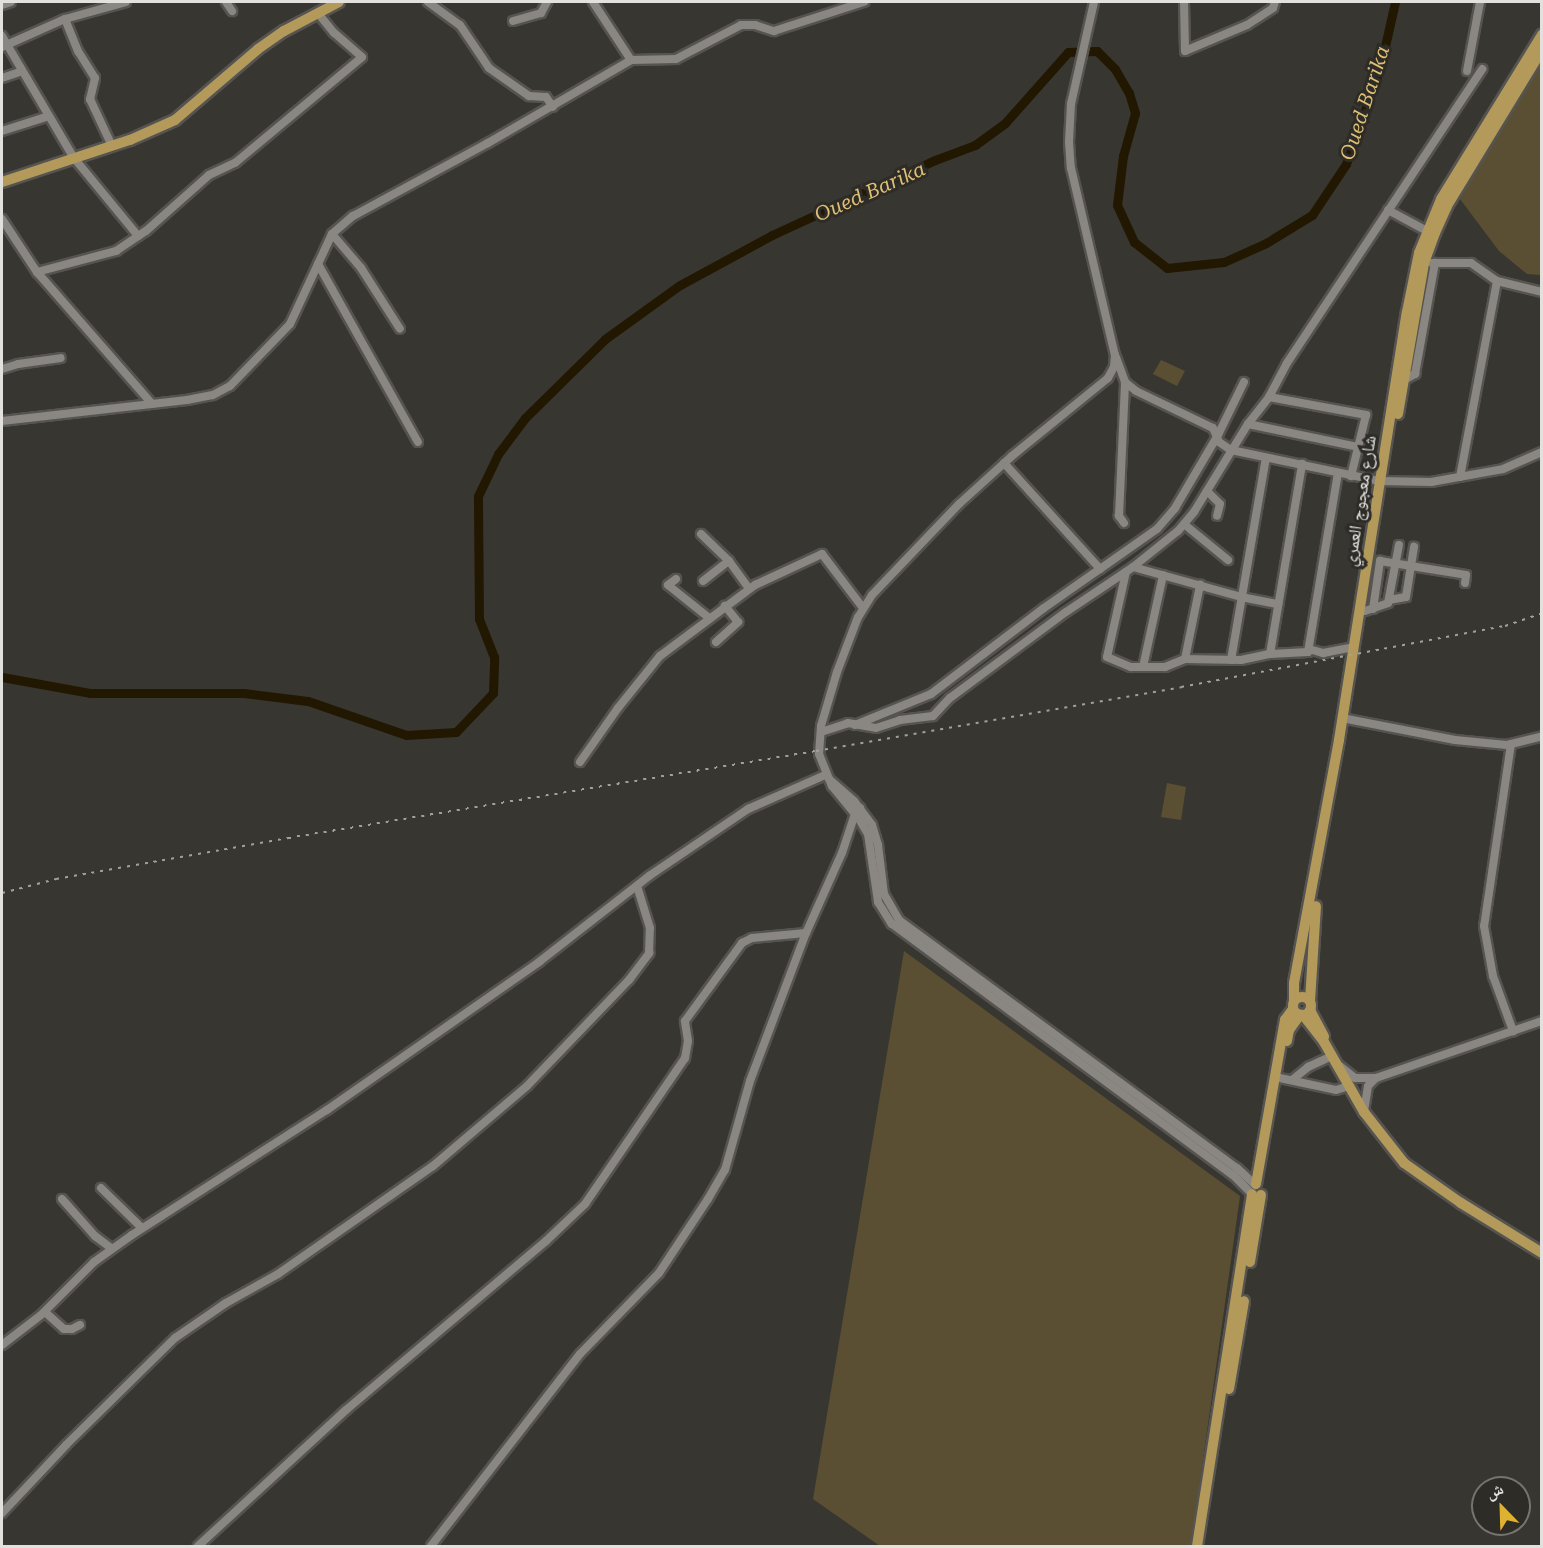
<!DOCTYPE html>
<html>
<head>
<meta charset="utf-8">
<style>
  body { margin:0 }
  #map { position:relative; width:1543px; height:1548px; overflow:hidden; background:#383631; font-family:"Roboto Serif","Noto Naskh Arabic",serif }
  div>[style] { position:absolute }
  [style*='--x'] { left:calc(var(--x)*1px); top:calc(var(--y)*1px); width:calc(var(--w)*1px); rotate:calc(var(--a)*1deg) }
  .green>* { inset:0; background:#5b4f33 }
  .river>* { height:9px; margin:-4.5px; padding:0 4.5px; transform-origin:4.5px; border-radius:4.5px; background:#221801 }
  .roads { filter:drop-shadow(2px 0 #565450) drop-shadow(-2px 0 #565450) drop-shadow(0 2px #565450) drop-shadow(0 -2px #565450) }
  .minor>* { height:8px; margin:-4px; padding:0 4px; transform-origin:4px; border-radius:4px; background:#8a8782 }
  .major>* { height:10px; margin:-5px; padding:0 5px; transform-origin:5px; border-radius:5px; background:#b39a5b }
  .major>.ring { margin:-5px; padding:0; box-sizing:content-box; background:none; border:10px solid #b39a5b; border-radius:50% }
  .rail>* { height:1.5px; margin-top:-0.75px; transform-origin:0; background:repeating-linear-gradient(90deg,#a1a09c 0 3px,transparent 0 9px) }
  span { translate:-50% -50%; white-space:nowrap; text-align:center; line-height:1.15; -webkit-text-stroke:6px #2e2c27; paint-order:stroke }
  .street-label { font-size:18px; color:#e2e1de }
  .water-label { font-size:20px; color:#debf75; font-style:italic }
  .frame { position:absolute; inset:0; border:3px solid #e2e1de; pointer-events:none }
  .north { position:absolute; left:1471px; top:1476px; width:60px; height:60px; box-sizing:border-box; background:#2e2c27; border:2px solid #767470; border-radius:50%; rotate:337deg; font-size:16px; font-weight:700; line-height:24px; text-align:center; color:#e2e1de }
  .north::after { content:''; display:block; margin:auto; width:21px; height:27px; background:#deb133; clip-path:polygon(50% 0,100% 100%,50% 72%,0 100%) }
</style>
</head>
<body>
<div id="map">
  <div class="green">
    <div style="clip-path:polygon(1541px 62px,1541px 275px,1527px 274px,1499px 251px,1460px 199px)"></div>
    <div style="clip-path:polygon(1161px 360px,1185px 371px,1177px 386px,1153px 374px)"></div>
    <div style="clip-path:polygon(1167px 783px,1186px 787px,1181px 820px,1161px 817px)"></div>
    <div style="clip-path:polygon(904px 951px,1240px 1196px,1191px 1546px,880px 1546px,813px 1499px)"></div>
  </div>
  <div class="river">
    <div style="--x:2;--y:677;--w:89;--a:10.3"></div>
    <div style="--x:90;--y:693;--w:154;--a:0"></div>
    <div style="--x:244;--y:693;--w:64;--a:7.1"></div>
    <div style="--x:308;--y:701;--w:104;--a:19.1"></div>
    <div style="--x:406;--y:735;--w:50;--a:-3.4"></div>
    <div style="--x:456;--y:732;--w:54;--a:-46.5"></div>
    <div style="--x:493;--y:693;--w:36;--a:-88"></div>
    <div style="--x:494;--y:657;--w:41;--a:-111.5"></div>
    <div style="--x:479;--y:619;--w:123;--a:-90.5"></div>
    <div style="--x:478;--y:496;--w:47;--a:-64.5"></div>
    <div style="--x:498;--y:454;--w:45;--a:-53.1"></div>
    <div style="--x:525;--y:418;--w:112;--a:-44.6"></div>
    <div style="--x:605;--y:339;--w:92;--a:-35.8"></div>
    <div style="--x:680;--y:285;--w:105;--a:-28.5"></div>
    <div style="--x:772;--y:235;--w:179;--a:-24.7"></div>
    <div style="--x:935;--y:160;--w:43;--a:-20.6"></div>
    <div style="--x:975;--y:145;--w:37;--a:-36"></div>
    <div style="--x:1005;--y:123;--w:95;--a:-48.4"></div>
    <div style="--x:1068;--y:52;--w:29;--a:-2"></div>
    <div style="--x:1097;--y:51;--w:25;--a:45"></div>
    <div style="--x:1115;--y:69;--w:28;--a:60"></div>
    <div style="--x:1129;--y:93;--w:21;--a:73"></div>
    <div style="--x:1135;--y:113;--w:45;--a:105.6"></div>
    <div style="--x:1123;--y:156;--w:49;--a:97"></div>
    <div style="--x:1117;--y:205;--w:41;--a:65.3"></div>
    <div style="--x:1134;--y:242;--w:42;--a:38.2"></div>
    <div style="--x:1167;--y:268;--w:57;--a:-6"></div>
    <div style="--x:1224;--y:262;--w:46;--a:-24.3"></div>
    <div style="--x:1266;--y:243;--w:54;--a:-31.3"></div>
    <div style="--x:1312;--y:215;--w:61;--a:-56.3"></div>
    <div style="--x:1346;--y:164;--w:102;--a:-70.5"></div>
    <div style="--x:1380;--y:68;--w:68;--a:-77.2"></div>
  </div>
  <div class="roads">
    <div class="minor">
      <div style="--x:226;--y:2;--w:11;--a:56"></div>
      <div style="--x:428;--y:2;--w:39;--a:36"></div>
      <div style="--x:460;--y:25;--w:52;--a:56"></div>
      <div style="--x:489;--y:68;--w:49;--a:35"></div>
      <div style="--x:529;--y:96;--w:17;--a:3"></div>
      <div style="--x:546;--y:97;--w:12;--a:55"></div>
      <div style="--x:593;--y:2;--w:69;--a:56.8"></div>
      <div style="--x:631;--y:60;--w:45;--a:-1.3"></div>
      <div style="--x:676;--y:59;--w:73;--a:-27.6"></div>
      <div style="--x:741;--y:25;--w:14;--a:0"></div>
      <div style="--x:755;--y:25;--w:20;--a:18"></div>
      <div style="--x:774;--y:31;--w:95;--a:-17.9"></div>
      <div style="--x:1094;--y:2;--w:105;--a:102.7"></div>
      <div style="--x:1071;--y:104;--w:38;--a:93"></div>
      <div style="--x:1069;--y:142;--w:26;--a:86"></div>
      <div style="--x:1071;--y:168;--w:192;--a:76.8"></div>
      <div style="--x:1115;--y:355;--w:12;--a:95"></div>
      <div style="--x:1114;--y:367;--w:13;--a:119"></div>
      <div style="--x:1108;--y:378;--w:124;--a:140.9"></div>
      <div style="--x:1012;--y:456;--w:72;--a:137.8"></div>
      <div style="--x:959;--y:504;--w:126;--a:133.7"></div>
      <div style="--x:872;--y:595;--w:26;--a:122"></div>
      <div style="--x:858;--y:617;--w:59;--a:110.9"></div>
      <div style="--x:837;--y:672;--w:56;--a:106.5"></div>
      <div style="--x:821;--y:726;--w:28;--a:94"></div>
      <div style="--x:819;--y:754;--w:35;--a:68"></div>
      <div style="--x:832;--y:786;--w:43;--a:50.7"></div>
      <div style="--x:859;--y:819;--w:17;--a:59"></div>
      <div style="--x:868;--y:834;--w:69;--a:81.6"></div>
      <div style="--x:878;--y:902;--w:26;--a:58"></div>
      <div style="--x:892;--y:924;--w:423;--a:36.4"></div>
      <div style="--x:1233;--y:1175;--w:25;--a:45"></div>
      <div style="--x:1184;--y:2;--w:49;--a:88.8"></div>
      <div style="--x:1185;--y:51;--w:67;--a:-22.8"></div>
      <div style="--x:1247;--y:25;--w:31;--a:-33"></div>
      <div style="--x:1273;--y:8;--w:6;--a:-72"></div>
      <div style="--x:2;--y:5;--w:9;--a:-18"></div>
      <div style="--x:65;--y:19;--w:35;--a:68"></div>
      <div style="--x:78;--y:51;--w:32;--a:58"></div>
      <div style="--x:95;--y:78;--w:22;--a:103"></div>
      <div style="--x:90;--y:99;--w:52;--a:64.9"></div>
      <div style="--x:513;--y:21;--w:29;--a:-16"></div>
      <div style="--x:541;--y:13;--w:13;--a:-61"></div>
      <div style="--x:2;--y:36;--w:142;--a:59.5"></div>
      <div style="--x:74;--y:158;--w:101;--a:50.6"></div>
      <div style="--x:2;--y:47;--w:69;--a:-24"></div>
      <div style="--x:65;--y:19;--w:63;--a:-15.6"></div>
      <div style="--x:1467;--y:71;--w:70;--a:-79.3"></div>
      <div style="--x:2;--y:78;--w:21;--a:-19"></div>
      <div style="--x:2;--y:131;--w:49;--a:-17.7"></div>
      <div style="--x:1388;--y:210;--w:44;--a:28.3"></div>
      <div style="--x:2;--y:219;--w:64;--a:56.6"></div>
      <div style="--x:37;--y:272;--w:175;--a:48.9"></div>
      <div style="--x:332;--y:234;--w:45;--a:49.5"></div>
      <div style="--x:361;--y:268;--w:72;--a:57.4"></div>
      <div style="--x:1432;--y:263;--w:39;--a:0"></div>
      <div style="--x:1471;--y:263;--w:32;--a:35"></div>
      <div style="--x:1497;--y:281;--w:46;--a:13.7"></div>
      <div style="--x:318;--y:264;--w:204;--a:60.7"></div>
      <div style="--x:37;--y:272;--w:82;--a:-14.9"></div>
      <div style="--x:116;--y:251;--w:36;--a:-34"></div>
      <div style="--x:146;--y:231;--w:84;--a:-41.6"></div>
      <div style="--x:209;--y:175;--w:29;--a:-25"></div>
      <div style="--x:235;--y:163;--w:165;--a:-39.8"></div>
      <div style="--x:362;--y:57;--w:37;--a:-139"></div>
      <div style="--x:334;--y:33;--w:26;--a:-129"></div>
      <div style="--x:1116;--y:357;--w:27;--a:70"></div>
      <div style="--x:1125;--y:382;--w:14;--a:39"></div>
      <div style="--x:1136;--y:391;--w:85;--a:25.7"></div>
      <div style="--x:1213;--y:428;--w:15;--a:67"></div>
      <div style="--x:1219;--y:442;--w:14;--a:34"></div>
      <div style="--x:1231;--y:450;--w:152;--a:11.8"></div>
      <div style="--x:1380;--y:481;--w:51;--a:1.1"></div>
      <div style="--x:1431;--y:482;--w:73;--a:-10.2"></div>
      <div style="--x:1503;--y:469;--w:43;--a:-23.6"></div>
      <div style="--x:2;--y:369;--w:17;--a:-17"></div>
      <div style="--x:18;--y:364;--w:43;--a:-7.9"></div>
      <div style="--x:1404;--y:380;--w:13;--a:-29"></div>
      <div style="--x:1415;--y:374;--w:113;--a:-79.8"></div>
      <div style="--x:1269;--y:397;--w:38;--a:-62"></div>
      <div style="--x:1287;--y:363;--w:353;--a:-56.4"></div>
      <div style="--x:2;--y:421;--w:186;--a:-6.5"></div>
      <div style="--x:187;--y:400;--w:26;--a:-11"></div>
      <div style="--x:213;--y:395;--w:19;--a:-28"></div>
      <div style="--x:230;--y:386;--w:86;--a:-45.9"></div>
      <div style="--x:290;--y:324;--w:99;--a:-65"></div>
      <div style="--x:332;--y:234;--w:28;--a:-41"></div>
      <div style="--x:353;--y:216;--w:153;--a:-28.4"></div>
      <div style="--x:488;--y:143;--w:165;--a:-30.1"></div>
      <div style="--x:1248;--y:424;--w:112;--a:11.8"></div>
      <div style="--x:1004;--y:463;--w:143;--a:47.8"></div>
      <div style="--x:1100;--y:569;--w:70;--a:-35.1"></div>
      <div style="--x:1157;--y:529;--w:28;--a:-49"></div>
      <div style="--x:1175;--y:508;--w:85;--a:-59.5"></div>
      <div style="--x:1218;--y:435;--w:59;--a:-63.9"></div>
      <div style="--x:1460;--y:477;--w:199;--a:-79.3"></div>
      <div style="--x:1207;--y:491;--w:18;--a:45"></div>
      <div style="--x:1220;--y:504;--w:12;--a:104"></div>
      <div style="--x:1124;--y:523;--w:9;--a:-126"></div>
      <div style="--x:1119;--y:516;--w:134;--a:-87.4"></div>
      <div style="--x:1184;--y:524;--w:57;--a:39.3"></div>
      <div style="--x:701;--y:534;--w:39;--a:44"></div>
      <div style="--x:729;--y:561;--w:34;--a:54"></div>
      <div style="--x:1133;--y:567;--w:112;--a:15.5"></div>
      <div style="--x:1241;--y:597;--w:38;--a:11"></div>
      <div style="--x:1126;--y:572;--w:87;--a:102.6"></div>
      <div style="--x:1107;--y:657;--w:26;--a:23"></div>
      <div style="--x:1131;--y:667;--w:34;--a:0"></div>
      <div style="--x:1165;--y:667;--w:22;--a:-22"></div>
      <div style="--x:1185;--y:659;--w:56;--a:1"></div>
      <div style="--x:1241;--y:660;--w:30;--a:-12"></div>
      <div style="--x:1270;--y:654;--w:38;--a:-3"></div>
      <div style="--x:1308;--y:652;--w:181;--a:-80.5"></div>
      <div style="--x:676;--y:579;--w:10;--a:143"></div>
      <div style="--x:668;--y:585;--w:53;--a:38.8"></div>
      <div style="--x:703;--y:581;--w:33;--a:-38"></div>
      <div style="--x:1389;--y:600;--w:17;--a:-10"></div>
      <div style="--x:1406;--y:597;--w:51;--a:-80.9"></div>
      <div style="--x:1373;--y:609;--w:49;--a:-81.7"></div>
      <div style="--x:1380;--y:561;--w:87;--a:9.2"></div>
      <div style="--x:1466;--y:575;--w:8;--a:97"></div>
      <div style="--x:1365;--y:611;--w:24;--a:-19"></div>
      <div style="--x:1388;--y:603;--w:59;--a:-79.3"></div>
      <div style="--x:716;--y:642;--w:30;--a:-42"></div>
      <div style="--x:738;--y:622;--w:21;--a:-129"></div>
      <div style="--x:1309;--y:649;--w:15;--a:16"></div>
      <div style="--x:1323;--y:653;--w:31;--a:-11"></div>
      <div style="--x:1270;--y:654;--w:193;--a:-80.4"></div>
      <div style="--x:1185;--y:659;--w:76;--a:-78.5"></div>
      <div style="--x:1231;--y:660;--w:205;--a:-80.2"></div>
      <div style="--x:1143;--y:667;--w:94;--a:-77.7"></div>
      <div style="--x:1347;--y:719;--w:110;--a:11"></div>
      <div style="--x:1455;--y:740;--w:52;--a:5.5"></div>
      <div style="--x:1507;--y:745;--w:36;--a:-14"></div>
      <div style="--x:855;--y:725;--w:82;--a:-22.2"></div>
      <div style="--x:931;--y:694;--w:142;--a:-37.3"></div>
      <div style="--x:1044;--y:608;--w:68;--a:-34.9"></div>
      <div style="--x:821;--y:732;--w:28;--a:-18"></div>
      <div style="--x:848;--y:723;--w:28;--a:10"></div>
      <div style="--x:876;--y:728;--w:25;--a:-18"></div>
      <div style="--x:900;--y:720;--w:33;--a:-7"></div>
      <div style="--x:933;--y:716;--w:25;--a:-47"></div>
      <div style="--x:950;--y:698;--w:144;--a:-36.6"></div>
      <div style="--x:1066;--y:612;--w:81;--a:-33.9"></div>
      <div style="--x:1133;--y:567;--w:58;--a:-38.7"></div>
      <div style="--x:1178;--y:531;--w:25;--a:-50"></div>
      <div style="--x:1194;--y:512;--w:103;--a:-58.5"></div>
      <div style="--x:1248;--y:424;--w:34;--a:-52"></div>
      <div style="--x:1269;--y:397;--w:99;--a:10.5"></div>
      <div style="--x:1366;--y:415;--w:63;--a:103.8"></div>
      <div style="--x:1511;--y:744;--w:184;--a:98.4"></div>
      <div style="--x:1484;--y:926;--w:51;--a:79.8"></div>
      <div style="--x:1493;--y:976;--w:59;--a:70"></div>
      <div style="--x:580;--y:762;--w:66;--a:-54.9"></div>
      <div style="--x:618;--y:708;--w:67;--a:-51.1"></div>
      <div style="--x:660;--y:656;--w:119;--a:-36.8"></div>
      <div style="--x:755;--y:585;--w:74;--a:-24.8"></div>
      <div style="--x:822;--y:554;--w:68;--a:52.8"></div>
      <div style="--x:829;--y:779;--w:33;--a:41"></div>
      <div style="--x:854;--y:801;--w:30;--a:53"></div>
      <div style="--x:872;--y:825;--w:21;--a:73"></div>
      <div style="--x:878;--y:845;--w:49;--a:83"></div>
      <div style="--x:884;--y:894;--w:30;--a:60"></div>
      <div style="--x:899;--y:920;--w:419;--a:36.3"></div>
      <div style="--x:1237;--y:1168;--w:25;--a:43"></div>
      <div style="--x:1340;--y:1066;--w:19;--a:39"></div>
      <div style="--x:1355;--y:1078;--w:21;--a:0"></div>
      <div style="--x:1376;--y:1078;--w:11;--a:135"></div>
      <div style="--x:1368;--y:1086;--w:26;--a:99"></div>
      <div style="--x:1275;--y:1077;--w:62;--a:12"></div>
      <div style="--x:1336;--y:1090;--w:14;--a:-17"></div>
      <div style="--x:1376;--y:1078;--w:176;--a:-19"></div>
      <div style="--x:1292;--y:1080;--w:21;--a:-39"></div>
      <div style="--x:1308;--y:1067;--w:26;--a:-25"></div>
      <div style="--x:101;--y:1188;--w:57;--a:44.3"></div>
      <div style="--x:62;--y:1199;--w:50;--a:48.3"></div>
      <div style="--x:95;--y:1236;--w:21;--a:37"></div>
      <div style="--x:45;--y:1312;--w:25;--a:42"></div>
      <div style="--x:64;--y:1329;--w:8;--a:0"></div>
      <div style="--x:72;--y:1329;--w:9;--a:-27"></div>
      <div style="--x:2;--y:1345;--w:49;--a:-37.6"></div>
      <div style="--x:41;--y:1315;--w:75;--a:-45"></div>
      <div style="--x:94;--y:1262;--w:47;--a:-35.4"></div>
      <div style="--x:132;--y:1235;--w:232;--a:-32.7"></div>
      <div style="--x:327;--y:1110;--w:259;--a:-34.9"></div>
      <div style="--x:539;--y:962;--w:140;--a:-38"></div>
      <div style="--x:649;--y:876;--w:120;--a:-34.1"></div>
      <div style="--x:748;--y:809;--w:84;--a:-23.8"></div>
      <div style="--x:2;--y:1513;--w:93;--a:-46.7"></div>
      <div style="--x:66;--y:1445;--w:153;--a:-44.5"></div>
      <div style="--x:175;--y:1338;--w:62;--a:-34.5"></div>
      <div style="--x:226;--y:1303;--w:60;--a:-29.1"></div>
      <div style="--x:278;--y:1274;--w:189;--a:-34.9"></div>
      <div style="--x:433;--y:1166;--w:123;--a:-40.4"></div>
      <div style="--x:527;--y:1086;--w:147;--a:-46.1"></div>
      <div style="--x:629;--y:980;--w:34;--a:-53"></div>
      <div style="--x:649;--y:953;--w:25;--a:-88"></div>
      <div style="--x:650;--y:928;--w:44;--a:-107.2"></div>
      <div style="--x:198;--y:1546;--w:201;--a:-42.6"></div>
      <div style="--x:346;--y:1410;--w:262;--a:-40.2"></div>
      <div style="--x:546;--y:1241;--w:54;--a:-43.5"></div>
      <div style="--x:585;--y:1204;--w:177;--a:-55.6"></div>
      <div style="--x:685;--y:1058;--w:17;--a:-80"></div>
      <div style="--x:688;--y:1041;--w:20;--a:-99"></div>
      <div style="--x:685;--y:1021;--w:97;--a:-53.8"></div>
      <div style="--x:742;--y:943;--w:11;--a:-27"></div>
      <div style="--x:752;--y:938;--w:54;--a:-5.3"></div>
      <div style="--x:431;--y:1546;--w:243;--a:-52.2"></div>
      <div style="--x:580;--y:1354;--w:113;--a:-45.7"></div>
      <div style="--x:659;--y:1273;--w:89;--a:-56.5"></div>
      <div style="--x:708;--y:1199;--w:34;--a:-60"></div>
      <div style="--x:725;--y:1170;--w:92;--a:-74.3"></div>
      <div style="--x:750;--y:1081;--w:158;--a:-69.3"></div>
      <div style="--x:806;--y:933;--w:88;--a:-65.8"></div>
      <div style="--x:842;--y:853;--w:41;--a:-71.6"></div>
      <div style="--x:855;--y:814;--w:8;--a:-50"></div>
    </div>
    <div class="major">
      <div style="--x:2;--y:182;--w:135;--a:-18.2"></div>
      <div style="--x:130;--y:140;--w:49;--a:-24"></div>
      <div style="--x:175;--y:120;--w:109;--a:-40.5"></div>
      <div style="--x:258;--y:49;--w:32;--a:-35"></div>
      <div style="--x:284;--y:31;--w:62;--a:-27.8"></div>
      <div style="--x:1398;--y:414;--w:153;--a:-80.2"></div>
      <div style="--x:1424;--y:263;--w:32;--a:-70"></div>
      <div style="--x:1435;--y:233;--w:30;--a:-66"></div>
      <div style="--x:1447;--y:206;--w:183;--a:-58.7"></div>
      <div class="ring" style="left:1293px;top:997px;width:8px;height:8px"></div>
      <div style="--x:1294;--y:1000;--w:17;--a:-90"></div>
      <div style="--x:1294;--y:983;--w:247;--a:-79.5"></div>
      <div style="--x:1339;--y:740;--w:433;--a:-81"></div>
      <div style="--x:1407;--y:312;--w:60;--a:-78.5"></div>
      <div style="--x:1419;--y:253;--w:58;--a:-67.8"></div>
      <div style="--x:1441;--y:199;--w:193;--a:-58.4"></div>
      <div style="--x:1310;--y:1001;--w:95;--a:-86.4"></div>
      <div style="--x:1310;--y:1010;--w:30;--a:62"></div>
      <div style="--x:1303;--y:1015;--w:34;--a:52"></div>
      <div style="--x:1324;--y:1042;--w:81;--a:60.3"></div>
      <div style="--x:1364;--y:1112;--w:65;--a:51.9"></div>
      <div style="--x:1404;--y:1163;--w:70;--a:35.1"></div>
      <div style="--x:1461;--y:1203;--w:95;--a:31.7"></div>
      <div style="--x:1287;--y:1041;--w:11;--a:-80"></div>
      <div style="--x:1289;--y:1030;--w:19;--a:-54"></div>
      <div style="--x:1256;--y:1184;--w:167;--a:-80"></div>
      <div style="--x:1285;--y:1020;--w:14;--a:-54"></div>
      <div style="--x:1250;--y:1262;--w:68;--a:-80.7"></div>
      <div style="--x:1229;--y:1389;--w:89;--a:-80.3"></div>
      <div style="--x:1197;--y:1546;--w:356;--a:-81.1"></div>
    </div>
  </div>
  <div class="rail">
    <div style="--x:2;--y:893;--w:56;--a:-14.5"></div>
    <div style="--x:56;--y:879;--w:236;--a:-10"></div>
    <div style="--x:288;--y:838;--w:535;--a:-9.36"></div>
    <div style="--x:816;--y:751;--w:371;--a:-9.9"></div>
    <div style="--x:1181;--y:687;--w:330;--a:-10.7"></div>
    <div style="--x:1505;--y:626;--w:39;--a:-19"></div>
  </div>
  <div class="street-label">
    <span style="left:1360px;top:501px;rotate:-81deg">شارع معجوج العمري</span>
  </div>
  <div class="water-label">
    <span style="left:1365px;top:103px;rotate:-72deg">Oued Barika</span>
    <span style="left:870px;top:192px;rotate:-24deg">Oued Barika</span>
  </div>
  <div class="frame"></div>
  <div class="north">ش</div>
</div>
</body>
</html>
